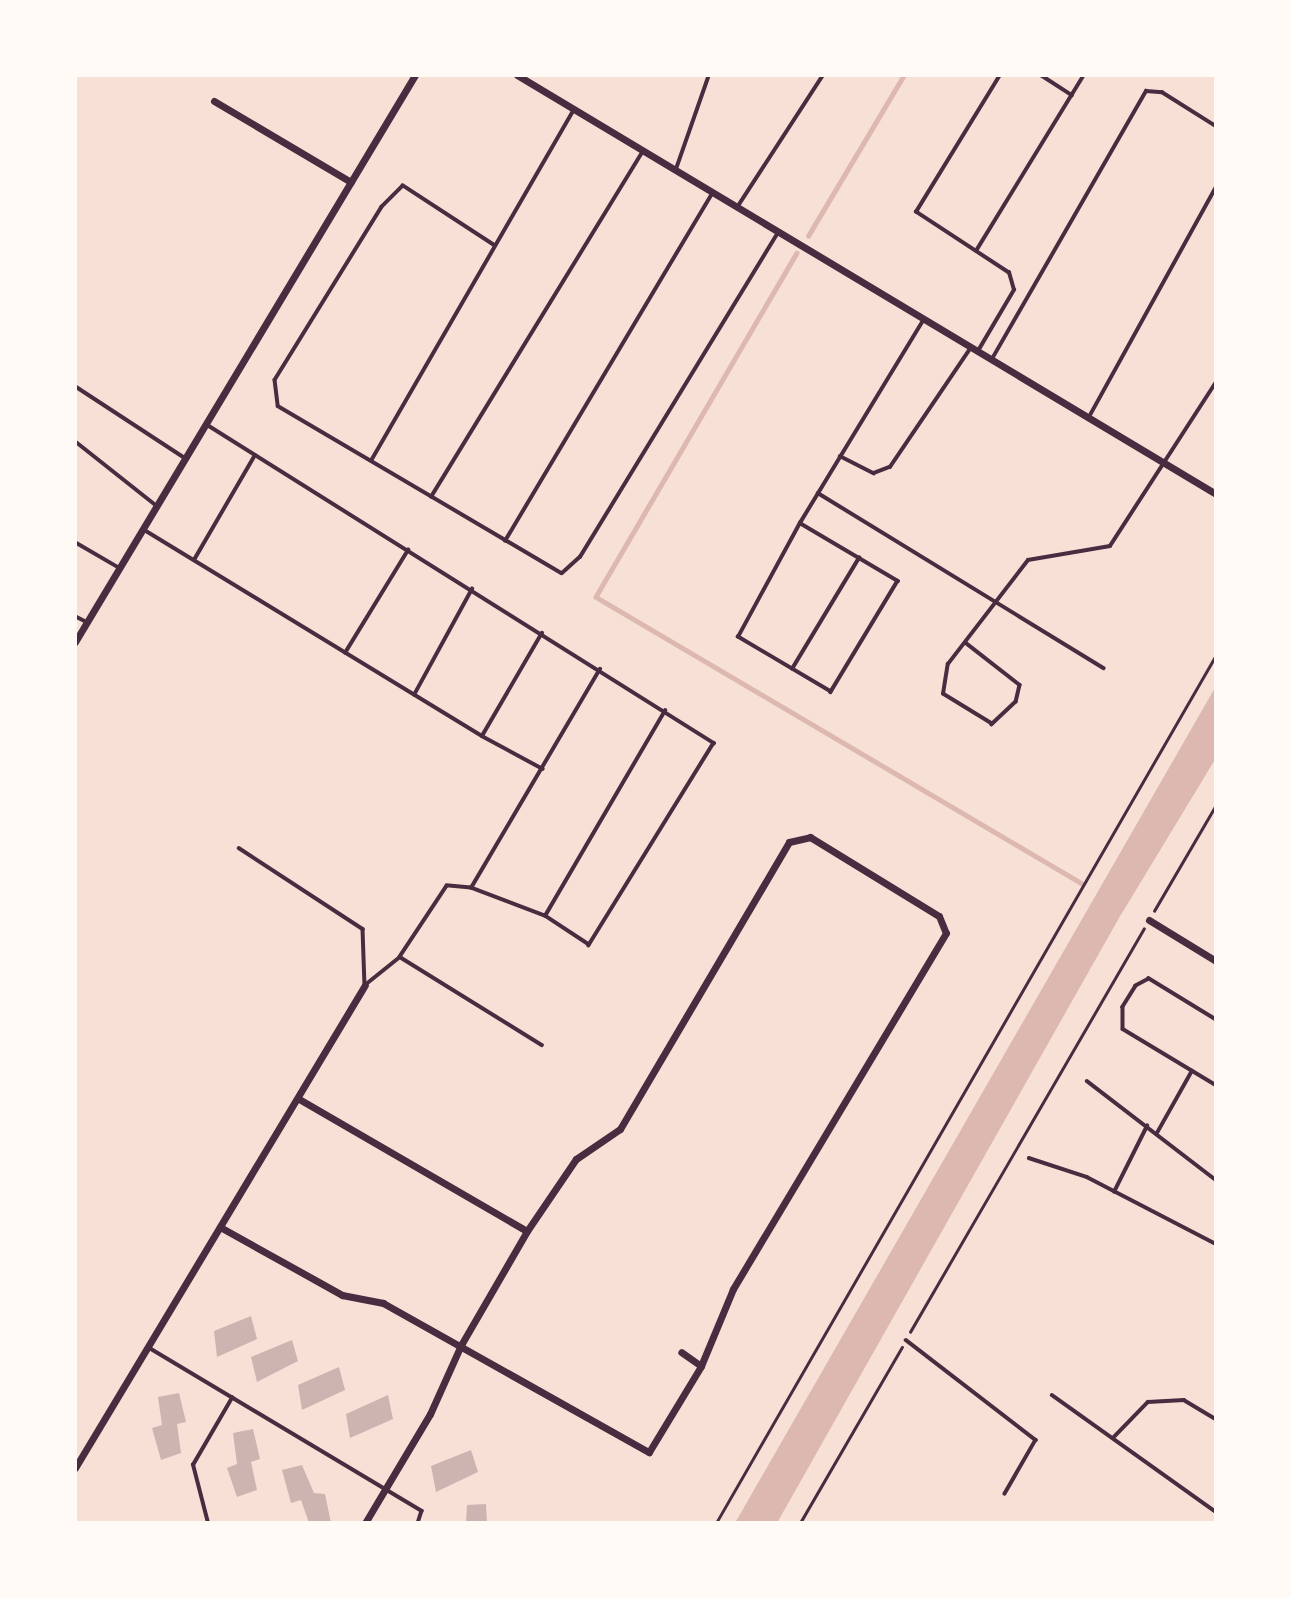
<!DOCTYPE html>
<html>
<head>
<meta charset="utf-8">
<style>
  body { margin:0 }
  #map { position:relative; width:1291px; height:1598px; overflow:hidden; background:#f7e1d7; font-family:"Open Sans",sans-serif }
  div>[style] { position:absolute }
  [style*='--x'] { left:calc(var(--x)*1px); top:calc(var(--y)*1px); width:calc(var(--w)*1px); rotate:calc(var(--a)*1deg) }
  .water>* { inset:0; background:#dcb8b0 }
  .stream>* { height:4.5px; margin:-2.25px; padding:0 2.25px; transform-origin:2.25px; border-radius:2.25px; background:#dcb8b0 }
  .building>* { inset:0; background:#ccb4b1 }
  .path>* { height:2.5px; margin:-1.25px; padding:0 1.25px; transform-origin:1.25px; border-radius:1.25px; background:#4a2c40 }
  .service>* { height:3.5px; margin:-1.75px; padding:0 1.75px; transform-origin:1.75px; border-radius:1.75px; background:#4a2c40 }
  .minor>* { height:7px; margin:-3.5px; padding:0 3.5px; transform-origin:3.5px; border-radius:3.5px; background:#4a2c40 }
  span { translate:-50% -50%; white-space:nowrap; text-align:center; line-height:1.15; -webkit-text-stroke:7px #fffaf5; paint-order:stroke }
  .frame { position:absolute; inset:0; border:77px solid #fffaf5; pointer-events:none }
</style>
</head>
<body>
<div id="map">
  <div class="water">
    <div style="clip-path:polygon(1216px 686px,1216px 758px,1119px 918px,777px 1523px,735px 1523px)"></div>
  </div>
  <div class="stream">
    <div style="--x:808;--y:236;--w:187;--a:-59.2"></div>
    <div style="--x:797;--y:253;--w:398;--a:120.3"></div>
    <div style="--x:596;--y:597;--w:565;--a:30.51"></div>
  </div>
  <div class="building">
    <div style="clip-path:polygon(251px 1316px,257px 1339px,217px 1357px,214px 1331px)"></div>
    <div style="clip-path:polygon(292px 1340px,298px 1361px,257px 1382px,251px 1357px)"></div>
    <div style="clip-path:polygon(339px 1367px,345px 1390px,302px 1410px,298px 1385px)"></div>
    <div style="clip-path:polygon(179px 1393px,186px 1422px,177px 1424px,181px 1453px,161px 1460px,152px 1428px,162px 1425px,158px 1397px)"></div>
    <div style="clip-path:polygon(388px 1395px,393px 1419px,350px 1438px,346px 1414px)"></div>
    <div style="clip-path:polygon(253px 1429px,260px 1459px,251px 1462px,257px 1490px,237px 1497px,227px 1468px,237px 1464px,233px 1433px)"></div>
    <div style="clip-path:polygon(471px 1450px,478px 1472px,436px 1492px,431px 1466px)"></div>
    <div style="clip-path:polygon(302px 1465px,314px 1493px,325px 1494px,331px 1523px,309px 1523px,301px 1500px,291px 1503px,282px 1470px)"></div>
    <div style="clip-path:polygon(486px 1504px,487px 1523px,466px 1523px,467px 1505px)"></div>
  </div>
  <div class="path">
    <div style="--x:1154;--y:911;--w:123;--a:-59.7"></div>
    <div style="--x:910;--y:1332;--w:466;--a:-59.9"></div>
    <div style="--x:716;--y:1523;--w:1002;--a:-60.06"></div>
    <div style="--x:800;--y:1523;--w:203;--a:-59.9"></div>
  </div>
  <div class="service">
    <div style="--x:1041;--y:75;--w:37;--a:33"></div>
    <div style="--x:676;--y:169;--w:100;--a:-70.7"></div>
    <div style="--x:738;--y:206;--w:156;--a:-57"></div>
    <div style="--x:495;--y:246;--w:110;--a:-146.9"></div>
    <div style="--x:403;--y:186;--w:30;--a:135"></div>
    <div style="--x:382;--y:207;--w:203;--a:121.7"></div>
    <div style="--x:275;--y:380;--w:26;--a:83"></div>
    <div style="--x:278;--y:406;--w:329;--a:30.5"></div>
    <div style="--x:562;--y:573;--w:24;--a:-42"></div>
    <div style="--x:580;--y:557;--w:381;--a:-58.6"></div>
    <div style="--x:976;--y:251;--w:206;--a:-58.5"></div>
    <div style="--x:978;--y:351;--w:71;--a:-59.5"></div>
    <div style="--x:1014;--y:290;--w:18;--a:-106"></div>
    <div style="--x:1009;--y:273;--w:111;--a:-146.7"></div>
    <div style="--x:916;--y:212;--w:161;--a:-58.5"></div>
    <div style="--x:992;--y:359;--w:309;--a:-60.1"></div>
    <div style="--x:1146;--y:91;--w:16;--a:4"></div>
    <div style="--x:1162;--y:92;--w:64;--a:32.2"></div>
    <div style="--x:75;--y:386;--w:131;--a:33.2"></div>
    <div style="--x:1089;--y:417;--w:263;--a:-61.1"></div>
    <div style="--x:206;--y:424;--w:600;--a:32.13"></div>
    <div style="--x:714;--y:743;--w:238;--a:121.7"></div>
    <div style="--x:589;--y:945;--w:53;--a:-146.6"></div>
    <div style="--x:545;--y:916;--w:79;--a:-159.3"></div>
    <div style="--x:471;--y:888;--w:24;--a:-175"></div>
    <div style="--x:447;--y:886;--w:85;--a:123.5"></div>
    <div style="--x:75;--y:441;--w:105;--a:38.4"></div>
    <div style="--x:840;--y:456;--w:38;--a:27"></div>
    <div style="--x:874;--y:473;--w:17;--a:-21"></div>
    <div style="--x:890;--y:467;--w:143;--a:-55.9"></div>
    <div style="--x:371;--y:461;--w:405;--a:-60"></div>
    <div style="--x:818;--y:493;--w:335;--a:31.5"></div>
    <div style="--x:431;--y:497;--w:406;--a:-58.5"></div>
    <div style="--x:800;--y:523;--w:114;--a:30.6"></div>
    <div style="--x:898;--y:581;--w:130;--a:121.1"></div>
    <div style="--x:831;--y:692;--w:108;--a:-149.4"></div>
    <div style="--x:738;--y:637;--w:130;--a:-61.5"></div>
    <div style="--x:800;--y:523;--w:239;--a:-58.7"></div>
    <div style="--x:143;--y:529;--w:397;--a:31.4"></div>
    <div style="--x:482;--y:736;--w:119;--a:-59.8"></div>
    <div style="--x:505;--y:541;--w:404;--a:-59.2"></div>
    <div style="--x:75;--y:542;--w:50;--a:30.2"></div>
    <div style="--x:194;--y:560;--w:121;--a:-59.8"></div>
    <div style="--x:75;--y:616;--w:11;--a:27"></div>
    <div style="--x:966;--y:643;--w:68;--a:37.9"></div>
    <div style="--x:1020;--y:685;--w:17;--a:103"></div>
    <div style="--x:1016;--y:702;--w:33;--a:137"></div>
    <div style="--x:992;--y:724;--w:57;--a:-148.5"></div>
    <div style="--x:943;--y:694;--w:30;--a:-81"></div>
    <div style="--x:948;--y:664;--w:131;--a:-52.4"></div>
    <div style="--x:1028;--y:560;--w:83;--a:-9.7"></div>
    <div style="--x:1110;--y:546;--w:195;--a:-57.1"></div>
    <div style="--x:345;--y:653;--w:121;--a:-58.5"></div>
    <div style="--x:792;--y:669;--w:130;--a:-58.9"></div>
    <div style="--x:414;--y:695;--w:121;--a:-61.3"></div>
    <div style="--x:482;--y:736;--w:69;--a:28.4"></div>
    <div style="--x:239;--y:848;--w:148;--a:33.2"></div>
    <div style="--x:363;--y:929;--w:56;--a:88"></div>
    <div style="--x:365;--y:985;--w:45;--a:-38.7"></div>
    <div style="--x:400;--y:957;--w:167;--a:31.8"></div>
    <div style="--x:471;--y:888;--w:254;--a:-59.5"></div>
    <div style="--x:545;--y:916;--w:238;--a:-59.7"></div>
    <div style="--x:1216;--y:1020;--w:79;--a:-148.5"></div>
    <div style="--x:1149;--y:979;--w:15;--a:152"></div>
    <div style="--x:1136;--y:986;--w:25;--a:122"></div>
    <div style="--x:1123;--y:1007;--w:22;--a:90"></div>
    <div style="--x:1123;--y:1029;--w:109;--a:31.1"></div>
    <div style="--x:1087;--y:1081;--w:163;--a:37.5"></div>
    <div style="--x:1157;--y:1133;--w:71;--a:-60.6"></div>
    <div style="--x:1029;--y:1158;--w:61;--a:18.1"></div>
    <div style="--x:1087;--y:1177;--w:145;--a:27.4"></div>
    <div style="--x:1114;--y:1192;--w:74;--a:-63.4"></div>
    <div style="--x:906;--y:1340;--w:164;--a:37.6"></div>
    <div style="--x:1036;--y:1440;--w:62;--a:119.9"></div>
    <div style="--x:148;--y:1347;--w:319;--a:30.9"></div>
    <div style="--x:422;--y:1511;--w:13;--a:108"></div>
    <div style="--x:1052;--y:1395;--w:201;--a:35.5"></div>
    <div style="--x:1113;--y:1438;--w:50;--a:-45.8"></div>
    <div style="--x:1148;--y:1402;--w:36;--a:-3"></div>
    <div style="--x:1184;--y:1400;--w:37;--a:31"></div>
    <div style="--x:208;--y:1523;--w:60;--a:-104.5"></div>
    <div style="--x:193;--y:1465;--w:78;--a:-59.8"></div>
  </div>
  <div class="minor">
    <div style="--x:517;--y:75;--w:815;--a:30.94"></div>
    <div style="--x:214;--y:101;--w:159;--a:30.6"></div>
    <div style="--x:75;--y:642;--w:661;--a:-59.05"></div>
    <div style="--x:1149;--y:920;--w:79;--a:31.5"></div>
    <div style="--x:299;--y:1099;--w:263;--a:30.1"></div>
    <div style="--x:220;--y:1227;--w:140;--a:29.1"></div>
    <div style="--x:342;--y:1295;--w:42;--a:11"></div>
    <div style="--x:383;--y:1303;--w:305;--a:29.3"></div>
    <div style="--x:649;--y:1452;--w:100;--a:-58.8"></div>
    <div style="--x:701;--y:1366;--w:24;--a:-145"></div>
    <div style="--x:75;--y:1468;--w:563;--a:-59.02"></div>
    <div style="--x:365;--y:1523;--w:127;--a:-59.2"></div>
    <div style="--x:430;--y:1414;--w:76;--a:-65.8"></div>
    <div style="--x:461;--y:1345;--w:132;--a:-59.9"></div>
    <div style="--x:527;--y:1231;--w:87;--a:-55.8"></div>
    <div style="--x:576;--y:1159;--w:53;--a:-34.3"></div>
    <div style="--x:620;--y:1129;--w:333;--a:-59.5"></div>
    <div style="--x:789;--y:842;--w:22;--a:-13"></div>
    <div style="--x:810;--y:837;--w:151;--a:31.5"></div>
    <div style="--x:939;--y:916;--w:18;--a:68"></div>
    <div style="--x:946;--y:933;--w:415;--a:120.9"></div>
    <div style="--x:733;--y:1289;--w:83;--a:112.6"></div>
  </div>
  <div class="frame"></div>
</div>
</body>
</html>
